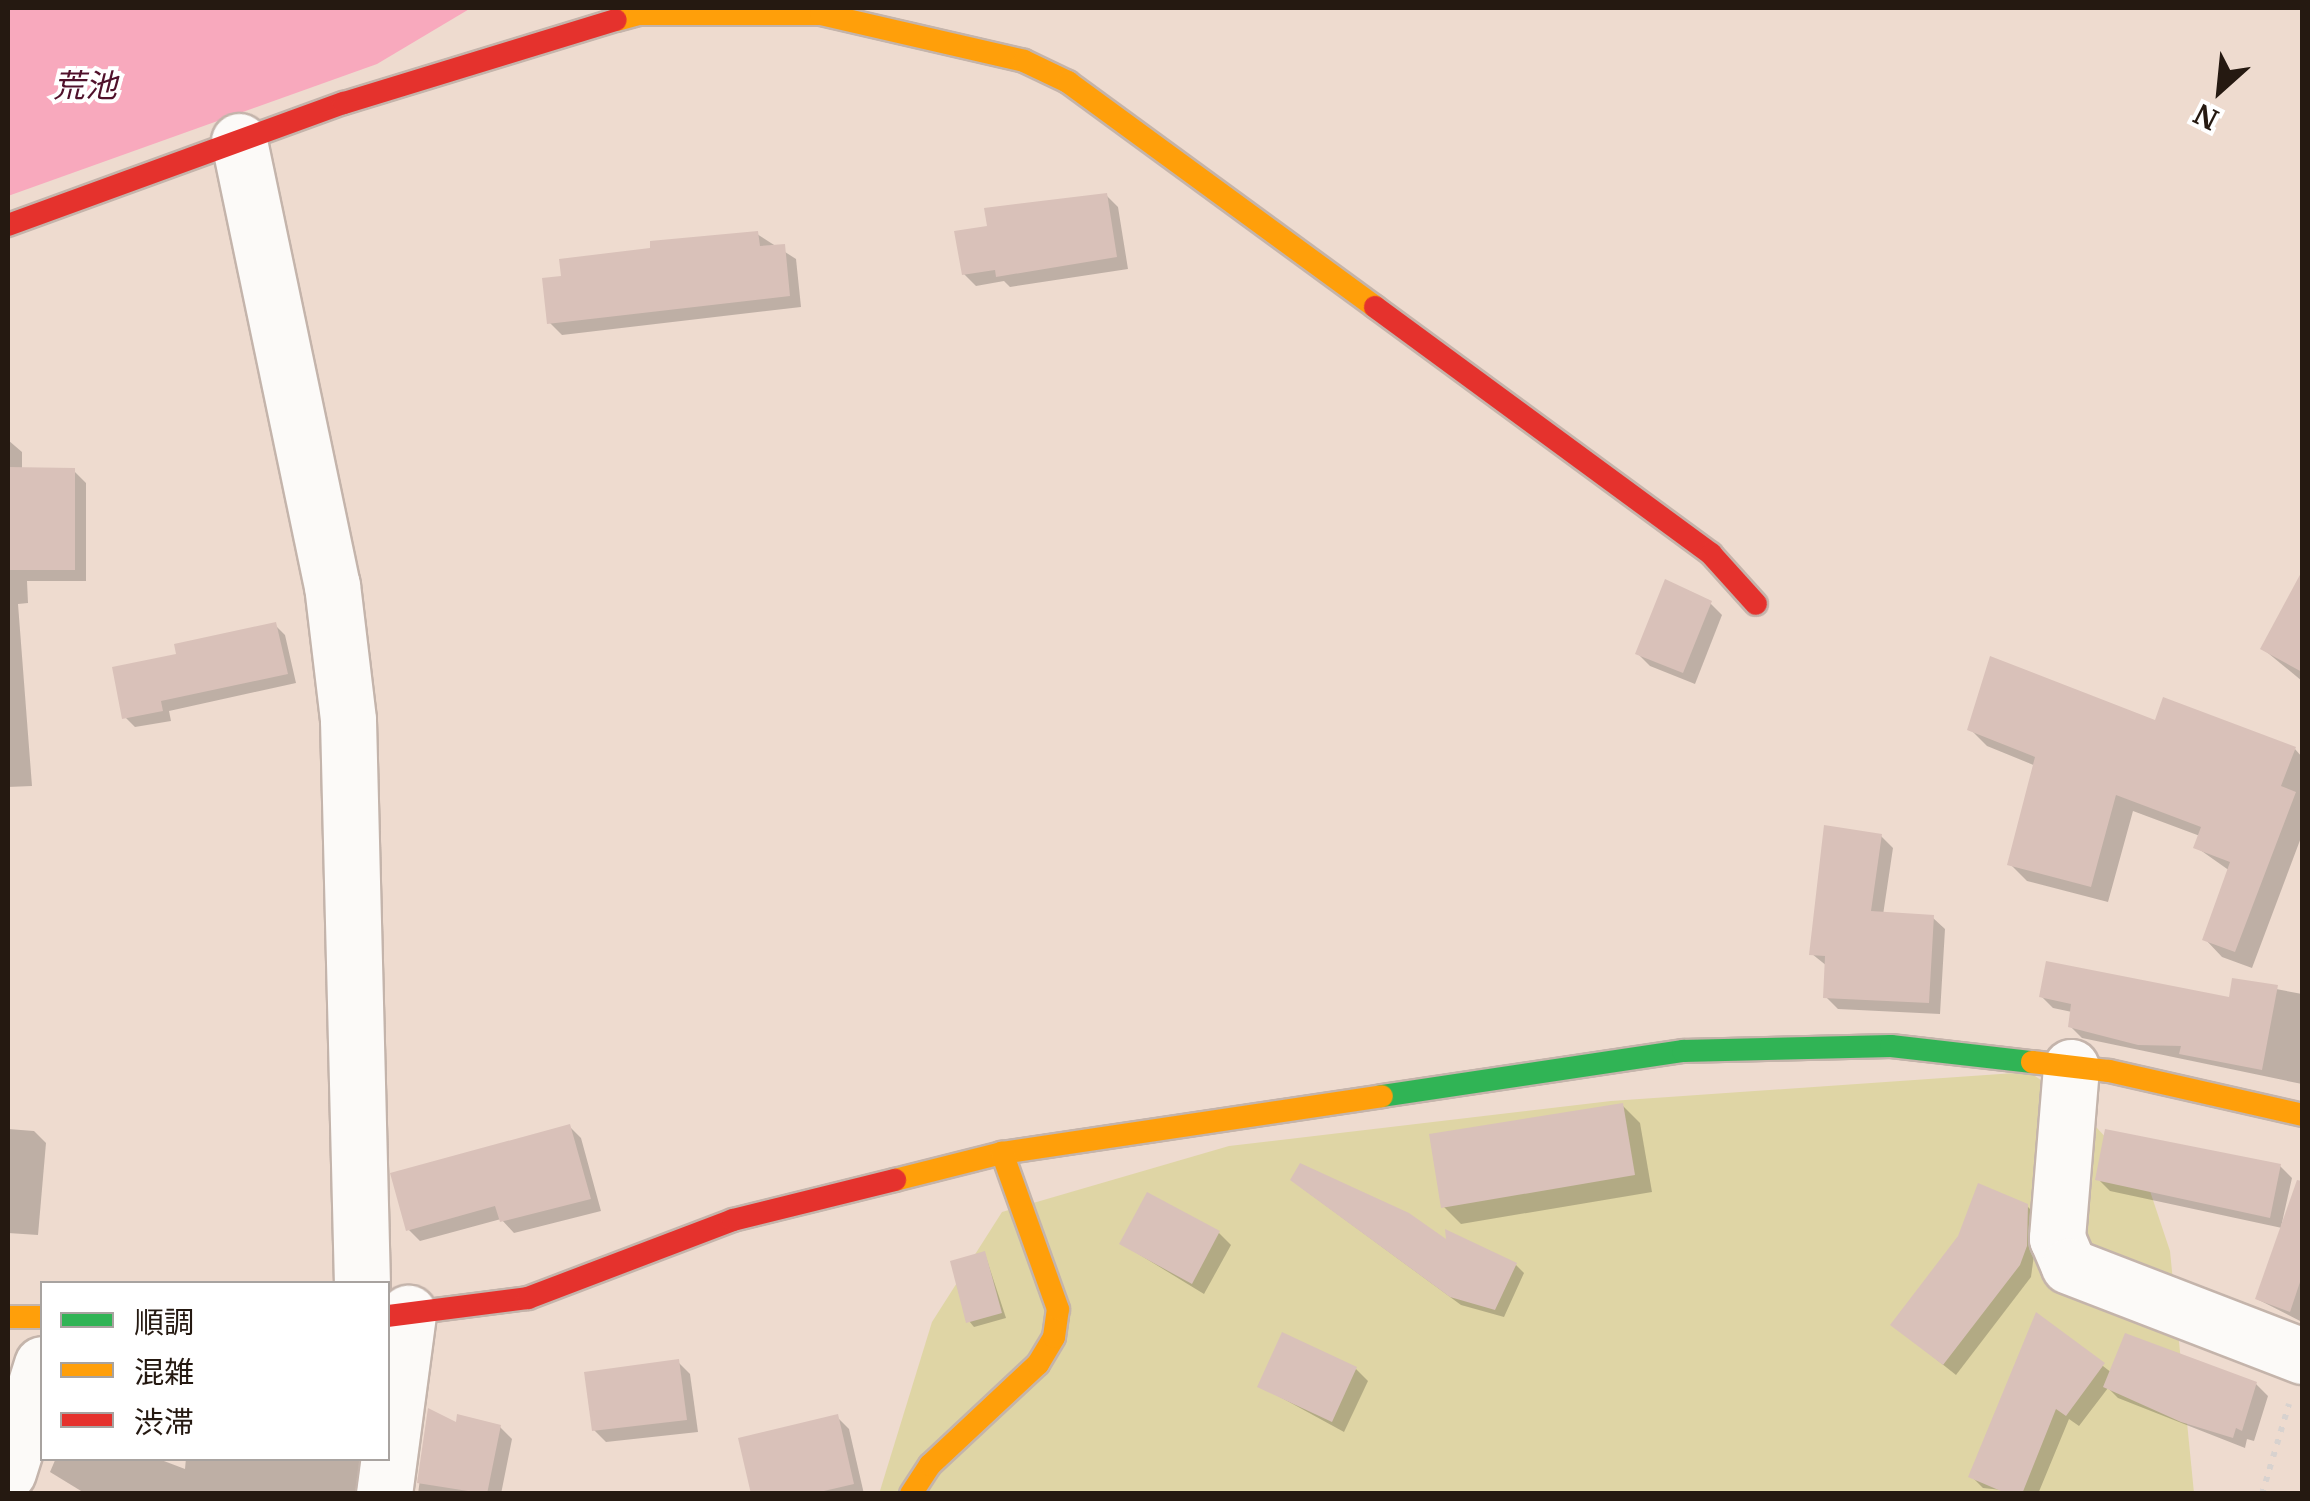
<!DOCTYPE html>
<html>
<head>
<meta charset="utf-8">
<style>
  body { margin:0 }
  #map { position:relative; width:2310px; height:1501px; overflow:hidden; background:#eedbcf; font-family:Merriweather,"Noto Sans JP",serif }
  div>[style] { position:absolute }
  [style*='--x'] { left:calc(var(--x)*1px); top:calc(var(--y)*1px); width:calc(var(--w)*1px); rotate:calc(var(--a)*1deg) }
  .green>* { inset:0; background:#dfd5a5 }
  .water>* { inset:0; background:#f8a9bd }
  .shadow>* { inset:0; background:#0003 }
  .building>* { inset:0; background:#d9c1b9 }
  .path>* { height:6px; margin-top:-3px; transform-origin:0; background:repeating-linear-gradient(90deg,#d8d2cf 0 5px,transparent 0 13px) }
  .roads { filter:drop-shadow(2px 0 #c4b4ab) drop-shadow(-2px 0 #c4b4ab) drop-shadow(0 2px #c4b4ab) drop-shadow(0 -2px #c4b4ab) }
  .street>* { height:55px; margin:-27.5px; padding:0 27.5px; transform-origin:27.5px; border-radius:27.5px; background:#fcfaf8 }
  .fast>* { height:22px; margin:-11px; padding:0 11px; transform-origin:11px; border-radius:11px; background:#30b455 }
  .slow>* { height:22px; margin:-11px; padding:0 11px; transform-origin:11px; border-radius:11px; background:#ff9f0a }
  .jam>* { height:22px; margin:-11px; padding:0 11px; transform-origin:11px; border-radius:11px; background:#e5322d }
  span { translate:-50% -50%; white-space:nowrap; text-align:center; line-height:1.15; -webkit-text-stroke:8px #fff; paint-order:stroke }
  .water-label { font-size:32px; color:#50112b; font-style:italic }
  .frame { position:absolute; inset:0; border:10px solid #251911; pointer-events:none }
  .legend { position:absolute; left:40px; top:1281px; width:350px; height:180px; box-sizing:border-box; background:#fff; border:2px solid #a8a3a0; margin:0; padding:12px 18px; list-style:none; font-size:30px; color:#251911 }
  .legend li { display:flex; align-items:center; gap:20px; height:50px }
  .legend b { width:50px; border:2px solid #a8a3a0 }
  .north { position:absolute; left:2170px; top:40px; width:100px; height:100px; -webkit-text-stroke:8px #fff; paint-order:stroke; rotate:207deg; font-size:28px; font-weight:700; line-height:40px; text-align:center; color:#251911 }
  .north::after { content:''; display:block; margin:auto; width:35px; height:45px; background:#251911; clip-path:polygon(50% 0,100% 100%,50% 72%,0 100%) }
</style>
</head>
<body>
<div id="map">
  <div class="green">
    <div style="clip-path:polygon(2029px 1072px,2072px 1101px,2147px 1182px,2170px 1251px,2194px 1493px,879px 1494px,932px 1322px,1002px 1212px,1229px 1146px,1611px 1101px)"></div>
  </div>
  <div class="water">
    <div style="clip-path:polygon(8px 8px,471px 8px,377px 64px,8px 196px)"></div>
  </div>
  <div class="shadow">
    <div style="clip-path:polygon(1106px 195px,1118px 207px,1128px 269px,1010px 287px,1004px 281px,976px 286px,964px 274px,990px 228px)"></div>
    <div style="clip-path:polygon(757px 234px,796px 259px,801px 307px,562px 335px,550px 323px)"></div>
    <div style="clip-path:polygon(8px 440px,22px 452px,22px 469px,74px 471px,86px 483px,86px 581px,27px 581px,28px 603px,18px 604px,32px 786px,8px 787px)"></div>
    <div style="clip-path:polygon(2302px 577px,2302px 681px,2263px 649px)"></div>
    <div style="clip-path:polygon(1710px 603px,1722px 615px,1695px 684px,1650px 666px,1638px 654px)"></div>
    <div style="clip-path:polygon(275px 625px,285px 635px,296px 683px,169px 711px,171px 721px,135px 727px,125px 717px,179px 656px)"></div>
    <div style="clip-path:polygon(2156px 723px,2295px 749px,2302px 757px,2302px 835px,2252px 968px,2222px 957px,2205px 939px,2230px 871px,2196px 847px,2200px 836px,2133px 811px,2108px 902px,2027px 881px,2010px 864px,2036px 766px,1987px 746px,1970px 729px)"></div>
    <div style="clip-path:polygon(1881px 836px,1893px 848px,1883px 915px,1932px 917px,1945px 929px,1940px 1014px,1838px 1009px,1826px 997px,1827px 966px,1812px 954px)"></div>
    <div style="clip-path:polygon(2234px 981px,2302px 994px,2302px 1084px,2082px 1038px,2070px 1026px,2072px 1012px,2053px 1008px,2042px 997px,2231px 1000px)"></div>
    <div style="clip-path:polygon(1622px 1105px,1640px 1123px,1652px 1192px,1461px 1224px,1443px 1206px)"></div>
    <div style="clip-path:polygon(569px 1126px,581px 1138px,601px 1211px,514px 1233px,501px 1219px,420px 1241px,408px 1229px)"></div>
    <div style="clip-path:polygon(8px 1129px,34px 1131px,46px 1143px,38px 1235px,8px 1233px)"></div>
    <div style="clip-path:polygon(2280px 1166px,2292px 1178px,2281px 1227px,2302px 1235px,2302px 1322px,2257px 1299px,2282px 1228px,2110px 1191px,2098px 1179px)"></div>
    <div style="clip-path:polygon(1302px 1188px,1516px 1265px,1524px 1273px,1504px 1317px,1461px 1305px)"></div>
    <div style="clip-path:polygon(2027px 1206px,2039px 1218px,2031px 1277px,1956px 1375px,1893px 1325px)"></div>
    <div style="clip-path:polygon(1219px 1233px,1231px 1245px,1204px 1294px,1122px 1244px)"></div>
    <div style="clip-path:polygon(985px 1254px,1006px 1318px,974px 1327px,969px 1321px)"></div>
    <div style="clip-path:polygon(2037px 1315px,2112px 1373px,2256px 1384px,2268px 1396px,2254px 1441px,2247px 1439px,2245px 1448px,2118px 1398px,2108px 1388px,2079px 1426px,2069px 1419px,2038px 1494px,1983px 1488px,1971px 1476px)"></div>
    <div style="clip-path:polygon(678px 1362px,690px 1374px,698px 1432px,606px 1442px,594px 1430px)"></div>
    <div style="clip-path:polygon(1356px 1369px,1368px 1381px,1344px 1432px,1260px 1386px)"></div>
    <div style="clip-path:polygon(429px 1412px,457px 1426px,500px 1427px,512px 1439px,501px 1494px,418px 1494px)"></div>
    <div style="clip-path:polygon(837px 1417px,849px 1429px,864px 1494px,753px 1494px)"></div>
    <div style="clip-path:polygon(56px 1458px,156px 1458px,185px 1469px,186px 1458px,370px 1458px,365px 1494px,86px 1494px,50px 1472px)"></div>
  </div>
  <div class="building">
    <div style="clip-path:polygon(1107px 193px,1117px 257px,996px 277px,995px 270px,962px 275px,954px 231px,987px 226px,984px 208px)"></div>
    <div style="clip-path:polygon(758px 231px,760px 246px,785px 244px,790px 296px,547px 324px,542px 278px,561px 276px,559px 259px,650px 248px,650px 241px)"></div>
    <div style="clip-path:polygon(8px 467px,75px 468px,75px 570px,8px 570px)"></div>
    <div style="clip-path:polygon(2302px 571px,2302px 672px,2260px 649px)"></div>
    <div style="clip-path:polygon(1665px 579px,1712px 601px,1683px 673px,1635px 654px)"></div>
    <div style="clip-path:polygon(276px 622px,288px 674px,161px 701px,163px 711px,122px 719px,112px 667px,176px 654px,174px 644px)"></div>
    <div style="clip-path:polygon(1990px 656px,2155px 720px,2163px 697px,2296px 747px,2281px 786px,2296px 792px,2235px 952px,2202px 940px,2230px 862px,2193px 848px,2201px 827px,2116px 795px,2091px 887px,2007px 865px,2035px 757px,1967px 730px)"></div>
    <div style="clip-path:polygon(1824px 825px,1882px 834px,1871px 911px,1934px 915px,1929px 1003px,1823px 998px,1825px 956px,1809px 955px)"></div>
    <div style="clip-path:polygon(2046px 961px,2229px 997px,2232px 978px,2278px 985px,2262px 1070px,2179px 1054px,2181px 1046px,2138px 1045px,2068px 1027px,2071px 1004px,2039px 997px)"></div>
    <div style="clip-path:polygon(1623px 1103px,1635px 1175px,1441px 1208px,1429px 1134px)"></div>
    <div style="clip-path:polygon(570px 1124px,591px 1199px,500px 1222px,495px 1206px,406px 1231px,390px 1173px)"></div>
    <div style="clip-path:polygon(2105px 1129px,2281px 1164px,2270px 1218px,2095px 1180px)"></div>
    <div style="clip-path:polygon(1300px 1163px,1409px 1213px,1446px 1239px,1445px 1229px,1517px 1263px,1495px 1310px,1450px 1297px,1290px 1180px)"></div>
    <div style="clip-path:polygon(2297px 1180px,2302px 1181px,2302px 1276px,2290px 1312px,2255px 1299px)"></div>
    <div style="clip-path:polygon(1978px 1183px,2028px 1204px,2027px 1246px,2020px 1265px,1943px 1365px,1890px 1325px,1958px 1236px)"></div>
    <div style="clip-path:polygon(1147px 1192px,1220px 1231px,1192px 1284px,1119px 1244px)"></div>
    <div style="clip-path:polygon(985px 1251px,1002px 1313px,966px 1323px,950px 1261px)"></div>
    <div style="clip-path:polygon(2036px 1312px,2105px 1363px,2066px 1416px,2056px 1409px,2022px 1494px,2008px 1494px,1968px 1477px)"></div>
    <div style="clip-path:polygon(1282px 1332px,1357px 1367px,1332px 1422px,1257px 1387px)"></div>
    <div style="clip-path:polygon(2125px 1333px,2257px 1382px,2242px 1431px,2236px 1428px,2233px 1438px,2181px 1422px,2103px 1387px)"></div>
    <div style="clip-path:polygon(679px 1359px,687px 1420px,592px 1431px,584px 1372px)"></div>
    <div style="clip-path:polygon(428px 1408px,456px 1422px,457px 1414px,501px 1425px,487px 1494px,417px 1483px)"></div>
    <div style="clip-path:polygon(838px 1414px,854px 1484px,811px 1494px,751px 1494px,738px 1438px)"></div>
  </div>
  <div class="path">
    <div style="--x:2262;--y:1494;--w:94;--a:-73.3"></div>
  </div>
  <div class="roads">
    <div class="street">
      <div style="--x:239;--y:141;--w:454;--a:78.2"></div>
      <div style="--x:332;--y:585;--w:136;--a:83.2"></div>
      <div style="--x:348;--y:720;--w:564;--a:88.58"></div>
      <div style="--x:2071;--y:1067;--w:172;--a:94.7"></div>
      <div style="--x:2057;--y:1238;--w:30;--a:67"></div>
      <div style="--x:2069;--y:1266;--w:250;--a:21.1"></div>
      <div style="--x:8;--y:1472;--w:113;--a:-72.5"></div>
      <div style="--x:384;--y:1494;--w:183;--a:-82.4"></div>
    </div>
    <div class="fast">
      <div style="--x:1382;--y:1096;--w:304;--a:-8.5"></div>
      <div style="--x:1683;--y:1051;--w:208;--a:-1.4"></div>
      <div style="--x:1891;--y:1046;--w:142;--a:6.5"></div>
    </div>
    <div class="slow">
      <div style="--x:616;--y:20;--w:24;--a:-15"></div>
      <div style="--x:639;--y:14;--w:182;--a:0"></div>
      <div style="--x:821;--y:14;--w:208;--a:13"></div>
      <div style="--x:1024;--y:61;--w:49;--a:25.5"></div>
      <div style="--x:1068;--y:82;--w:381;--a:36.2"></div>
      <div style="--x:2032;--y:1062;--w:78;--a:6.7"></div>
      <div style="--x:2109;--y:1071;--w:198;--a:12.8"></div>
      <div style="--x:895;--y:1180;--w:110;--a:-14.2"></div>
      <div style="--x:1002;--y:1153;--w:384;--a:-8.5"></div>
      <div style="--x:8;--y:1317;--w:34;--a:0"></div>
      <div style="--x:911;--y:1494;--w:35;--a:-57"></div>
      <div style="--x:930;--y:1465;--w:148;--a:-43.1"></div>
      <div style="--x:1038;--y:1364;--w:31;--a:-59"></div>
      <div style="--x:1054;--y:1337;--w:28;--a:-82"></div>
      <div style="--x:1058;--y:1309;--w:166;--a:-109.7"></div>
    </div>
    <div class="jam">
      <div style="--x:8;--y:225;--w:357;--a:-20"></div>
      <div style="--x:344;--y:103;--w:284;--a:-17"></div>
      <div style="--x:1375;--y:307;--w:417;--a:36.3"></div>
      <div style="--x:1711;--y:554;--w:67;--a:48"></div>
      <div style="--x:388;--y:1316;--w:141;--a:-7.3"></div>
      <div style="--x:528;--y:1298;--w:219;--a:-20.8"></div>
      <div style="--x:733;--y:1220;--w:167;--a:-13.9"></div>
    </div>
  </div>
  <div class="water-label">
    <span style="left:85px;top:86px">荒池</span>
  </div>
  <div class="frame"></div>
  <ul class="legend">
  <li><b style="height:12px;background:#30b455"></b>順調</li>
  <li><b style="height:12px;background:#ff9f0a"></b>混雑</li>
  <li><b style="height:12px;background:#e5322d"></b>渋滞</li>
  </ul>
  <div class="north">N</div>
</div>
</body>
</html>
